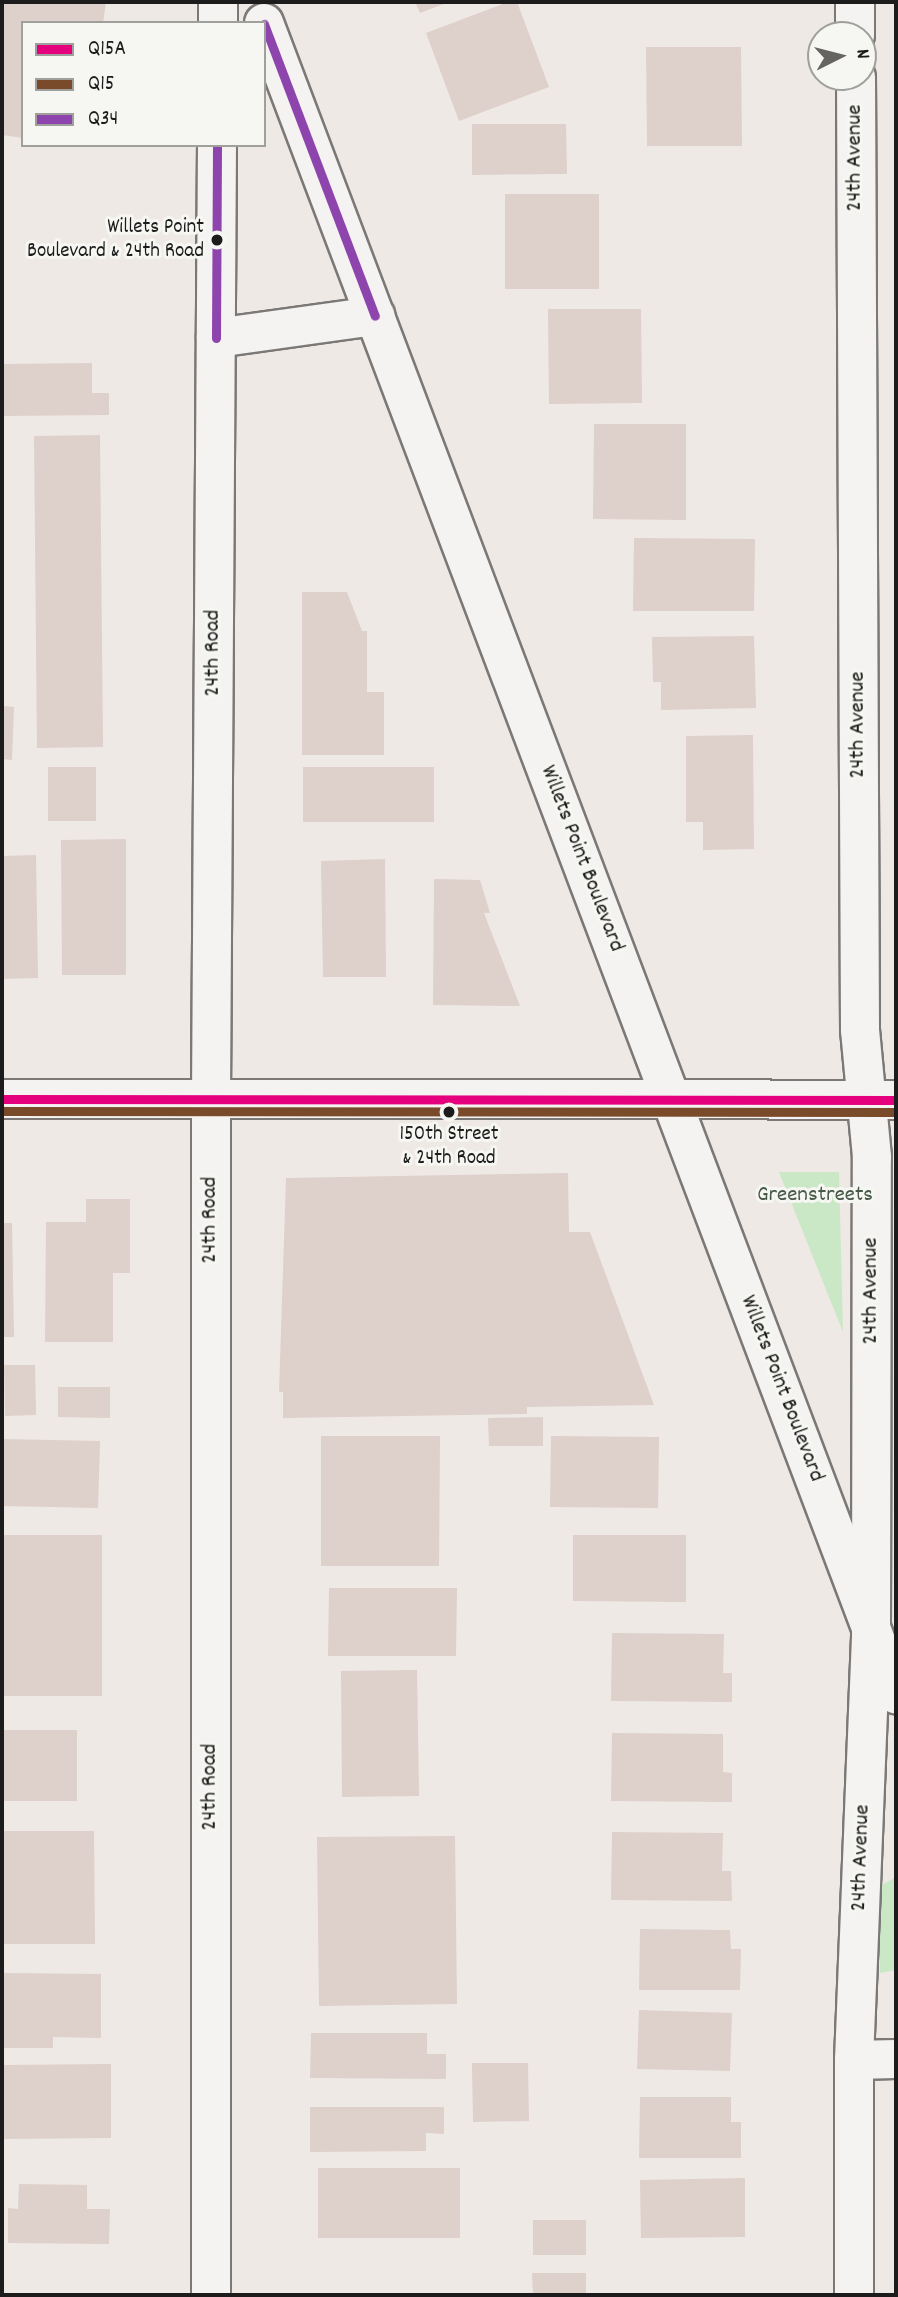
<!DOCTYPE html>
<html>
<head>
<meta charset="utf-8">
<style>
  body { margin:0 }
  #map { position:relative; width:898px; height:2297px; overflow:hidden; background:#efe9e5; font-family:Dekko,sans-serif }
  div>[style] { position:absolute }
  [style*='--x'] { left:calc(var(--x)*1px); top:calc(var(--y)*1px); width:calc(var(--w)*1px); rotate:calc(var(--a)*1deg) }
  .green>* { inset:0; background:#cbe8c6 }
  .building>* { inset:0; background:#ded0cb }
  .roads { filter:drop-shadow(2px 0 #7b7876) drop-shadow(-2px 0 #7b7876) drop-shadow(0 2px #7b7876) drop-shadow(0 -2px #7b7876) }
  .minor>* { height:38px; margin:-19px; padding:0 19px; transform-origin:19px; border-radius:19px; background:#f4f3f1 }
  .tertiary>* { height:38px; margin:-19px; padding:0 19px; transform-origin:19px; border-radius:19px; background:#f4f3f1 }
  .bus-1>* { height:9px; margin:-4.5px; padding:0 4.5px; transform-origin:4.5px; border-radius:4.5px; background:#e5007d }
  .bus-2>* { height:9px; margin:-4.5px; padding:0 4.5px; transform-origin:4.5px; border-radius:4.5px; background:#7a4b2a }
  .bus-3>* { height:9px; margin:-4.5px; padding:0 4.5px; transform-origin:4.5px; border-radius:4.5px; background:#8e44ad }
  .dots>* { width:19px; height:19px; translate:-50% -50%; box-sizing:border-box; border:4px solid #f6f6f2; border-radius:50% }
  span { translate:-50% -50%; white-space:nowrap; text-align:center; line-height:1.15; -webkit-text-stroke:6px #f6f6f2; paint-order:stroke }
  .bus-label { font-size:21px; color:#1c1c1c }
  .right { translate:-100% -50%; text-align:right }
  .street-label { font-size:23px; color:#1c1c1c }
  .park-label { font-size:23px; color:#485948 }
  .frame { position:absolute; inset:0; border:4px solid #1c1c1c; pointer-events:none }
  .legend { position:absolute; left:21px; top:21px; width:245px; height:126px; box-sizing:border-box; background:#f6f6f2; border:2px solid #9f9f9c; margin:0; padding:9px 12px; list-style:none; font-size:21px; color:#1c1c1c }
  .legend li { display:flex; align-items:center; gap:14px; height:35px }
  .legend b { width:35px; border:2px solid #9f9f9c }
  .north { position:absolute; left:807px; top:21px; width:70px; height:70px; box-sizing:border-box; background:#f6f6f2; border:2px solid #9f9f9c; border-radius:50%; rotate:84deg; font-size:19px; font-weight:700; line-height:28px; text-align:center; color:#1c1c1c }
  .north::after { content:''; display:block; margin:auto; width:24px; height:32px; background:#666462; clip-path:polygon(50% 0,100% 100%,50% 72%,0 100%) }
</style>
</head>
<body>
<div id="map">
  <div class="green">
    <div style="clip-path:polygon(779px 1172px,839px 1172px,843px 1332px)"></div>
    <div style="clip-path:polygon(896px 1877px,896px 1970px,880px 1973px,878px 1887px)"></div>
  </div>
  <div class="building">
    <div style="clip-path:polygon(2px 2px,106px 2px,103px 23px,23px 23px,23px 138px,2px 135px)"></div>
    <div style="clip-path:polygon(415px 2px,449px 2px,420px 13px)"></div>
    <div style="clip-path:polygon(508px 2px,517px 2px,549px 87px,459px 121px,426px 33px)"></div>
    <div style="clip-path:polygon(646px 47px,741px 47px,742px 146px,647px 146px)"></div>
    <div style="clip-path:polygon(472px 124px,566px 124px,567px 174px,472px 175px)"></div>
    <div style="clip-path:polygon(505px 194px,599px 194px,599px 289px,505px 289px)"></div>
    <div style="clip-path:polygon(548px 309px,641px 309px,642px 403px,549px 404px)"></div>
    <div style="clip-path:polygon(92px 363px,92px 393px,109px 393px,109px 415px,2px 416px,2px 364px)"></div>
    <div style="clip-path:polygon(594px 424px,686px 424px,686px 520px,593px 519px)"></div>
    <div style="clip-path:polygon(100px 435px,103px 747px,37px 748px,34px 436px)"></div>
    <div style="clip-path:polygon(634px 538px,755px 539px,754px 611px,633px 611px)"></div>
    <div style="clip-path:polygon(302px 592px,347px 592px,362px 631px,367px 631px,367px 692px,384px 692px,384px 755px,302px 755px)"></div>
    <div style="clip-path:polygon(754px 636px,756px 708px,661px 710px,661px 682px,653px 682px,652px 637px)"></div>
    <div style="clip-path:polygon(2px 706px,14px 707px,12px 760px,2px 759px)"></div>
    <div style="clip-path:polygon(753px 735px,754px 849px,703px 850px,703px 822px,686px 822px,686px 736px)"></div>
    <div style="clip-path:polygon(48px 767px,96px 767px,96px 821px,48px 821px)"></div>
    <div style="clip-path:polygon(303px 767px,434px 767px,434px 822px,303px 822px)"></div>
    <div style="clip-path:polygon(126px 839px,126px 975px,62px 975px,61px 840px)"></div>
    <div style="clip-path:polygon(36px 855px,38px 978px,2px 979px,2px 856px)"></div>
    <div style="clip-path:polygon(385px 859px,386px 977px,323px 977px,321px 861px)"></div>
    <div style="clip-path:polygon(434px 879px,480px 880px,490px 913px,484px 913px,520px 1006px,433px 1005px)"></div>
    <div style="clip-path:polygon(568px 1173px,569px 1232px,590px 1232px,654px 1405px,527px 1407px,527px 1414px,283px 1418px,283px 1392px,279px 1392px,286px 1178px)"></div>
    <div style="clip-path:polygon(86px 1199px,130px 1199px,130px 1273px,113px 1273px,113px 1342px,45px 1342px,46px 1222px,86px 1222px)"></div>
    <div style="clip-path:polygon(2px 1223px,12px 1223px,14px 1337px,2px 1337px)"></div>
    <div style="clip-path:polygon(4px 1365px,35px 1365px,36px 1415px,5px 1416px)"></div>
    <div style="clip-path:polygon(58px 1387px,110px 1387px,110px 1418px,58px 1417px)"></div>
    <div style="clip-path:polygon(543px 1417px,543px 1446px,489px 1446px,488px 1418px)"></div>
    <div style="clip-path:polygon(321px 1436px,440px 1436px,439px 1566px,321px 1566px)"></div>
    <div style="clip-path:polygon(551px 1436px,659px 1437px,658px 1508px,550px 1507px)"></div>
    <div style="clip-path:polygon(2px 1439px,100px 1441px,98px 1508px,2px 1506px)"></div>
    <div style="clip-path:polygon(2px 1535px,102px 1535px,102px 1696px,2px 1696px)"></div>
    <div style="clip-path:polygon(573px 1535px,686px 1535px,686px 1602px,573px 1601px)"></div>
    <div style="clip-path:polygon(329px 1588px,457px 1588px,456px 1656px,328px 1656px)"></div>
    <div style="clip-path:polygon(612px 1633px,724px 1634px,723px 1673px,732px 1673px,732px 1702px,611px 1701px)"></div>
    <div style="clip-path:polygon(417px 1670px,419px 1796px,342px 1797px,341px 1671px)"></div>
    <div style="clip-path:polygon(2px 1730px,77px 1730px,77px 1801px,2px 1801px)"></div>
    <div style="clip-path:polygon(612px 1733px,723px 1734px,723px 1772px,732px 1773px,732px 1802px,611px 1801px)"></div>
    <div style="clip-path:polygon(2px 1831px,94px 1831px,95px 1944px,2px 1944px)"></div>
    <div style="clip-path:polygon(612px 1832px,723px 1833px,722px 1871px,731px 1871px,732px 1901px,611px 1900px)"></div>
    <div style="clip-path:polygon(455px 1836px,457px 2004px,319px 2006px,317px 1837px)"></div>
    <div style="clip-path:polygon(640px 1929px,730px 1930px,731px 1949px,741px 1949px,740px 1990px,639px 1990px)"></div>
    <div style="clip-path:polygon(2px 1973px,101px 1974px,101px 2038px,53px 2037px,53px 2048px,2px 2048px)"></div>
    <div style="clip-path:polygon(639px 2010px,732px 2013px,730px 2071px,637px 2069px)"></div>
    <div style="clip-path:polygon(311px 2033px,427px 2033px,427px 2054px,446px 2054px,446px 2079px,310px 2078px)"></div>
    <div style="clip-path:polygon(472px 2063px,528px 2063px,529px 2121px,473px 2122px)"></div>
    <div style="clip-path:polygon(111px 2064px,111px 2138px,2px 2139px,2px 2065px)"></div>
    <div style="clip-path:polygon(640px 2097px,731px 2097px,731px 2122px,741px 2122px,741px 2158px,639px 2158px)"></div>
    <div style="clip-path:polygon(310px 2107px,444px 2107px,444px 2134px,426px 2133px,426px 2151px,310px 2152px)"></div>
    <div style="clip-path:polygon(318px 2168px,460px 2168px,460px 2238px,318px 2238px)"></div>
    <div style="clip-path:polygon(745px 2178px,745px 2237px,641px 2238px,640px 2180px)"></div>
    <div style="clip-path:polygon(19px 2184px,87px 2185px,87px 2209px,110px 2209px,109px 2244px,8px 2243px,8px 2208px,18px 2209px)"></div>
    <div style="clip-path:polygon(533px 2220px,586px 2220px,586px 2255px,533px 2255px)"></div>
    <div style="clip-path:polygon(532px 2273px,586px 2273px,586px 2295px,533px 2295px)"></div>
  </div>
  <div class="roads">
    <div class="minor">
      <div style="--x:855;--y:2;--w:33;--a:90"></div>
      <div style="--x:218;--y:23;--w:21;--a:-90"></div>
      <div style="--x:216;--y:338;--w:161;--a:-7.9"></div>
      <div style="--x:672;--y:1099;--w:224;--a:0.3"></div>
      <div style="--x:854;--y:2060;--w:42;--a:-1.4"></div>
      <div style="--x:211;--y:2295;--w:1197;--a:-90"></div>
      <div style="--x:211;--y:1098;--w:953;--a:-89.64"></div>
      <div style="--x:854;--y:2295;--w:235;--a:-90"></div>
      <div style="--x:854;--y:2060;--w:430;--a:-87.7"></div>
      <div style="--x:871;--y:1630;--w:473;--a:-89.9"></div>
      <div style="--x:872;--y:1157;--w:128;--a:-95.4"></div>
      <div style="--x:860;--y:1030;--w:953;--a:-90.24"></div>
    </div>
    <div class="tertiary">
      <div style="--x:264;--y:23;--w:1787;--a:69.28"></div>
      <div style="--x:2;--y:1099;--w:670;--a:0"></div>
    </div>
  </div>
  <div class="bus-1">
    <div style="--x:2;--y:1099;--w:894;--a:0.06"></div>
  </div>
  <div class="bus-2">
    <div style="--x:2;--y:1111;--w:894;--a:0.06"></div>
  </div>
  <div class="bus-3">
    <div style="--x:264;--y:24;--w:312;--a:69.2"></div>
    <div style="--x:216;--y:338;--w:193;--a:-89.7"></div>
  </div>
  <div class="dots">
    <div style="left:217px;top:240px;background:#1c1c1c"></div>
    <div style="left:449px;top:1112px;background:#1c1c1c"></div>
  </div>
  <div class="bus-label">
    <span class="right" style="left:204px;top:240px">Willets Point<br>Boulevard &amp; 24th Road</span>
    <span style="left:449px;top:1147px">150th Street<br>&amp; 24th Road</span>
  </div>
  <div class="street-label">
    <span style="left:856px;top:158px;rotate:-90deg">24th Avenue</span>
    <span style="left:214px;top:653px;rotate:-90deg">24th Road</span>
    <span style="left:859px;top:725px;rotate:-90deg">24th Avenue</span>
    <span style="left:581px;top:859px;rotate:69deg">Willets Point Boulevard</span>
    <span style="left:211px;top:1220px;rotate:-90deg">24th Road</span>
    <span style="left:872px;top:1291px;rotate:-90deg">24th Avenue</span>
    <span style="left:781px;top:1389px;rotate:69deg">Willets Point Boulevard</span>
    <span style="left:211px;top:1787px;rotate:-90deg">24th Road</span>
    <span style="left:862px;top:1858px;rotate:-88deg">24th Avenue</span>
  </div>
  <div class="park-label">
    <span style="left:815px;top:1196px">Greenstreets</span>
  </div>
  <div class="frame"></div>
  <ul class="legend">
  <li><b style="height:9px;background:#e5007d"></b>Q15A</li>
  <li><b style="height:9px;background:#7a4b2a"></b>Q15</li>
  <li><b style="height:9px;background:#8e44ad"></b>Q34</li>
  </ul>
  <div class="north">N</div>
</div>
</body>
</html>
